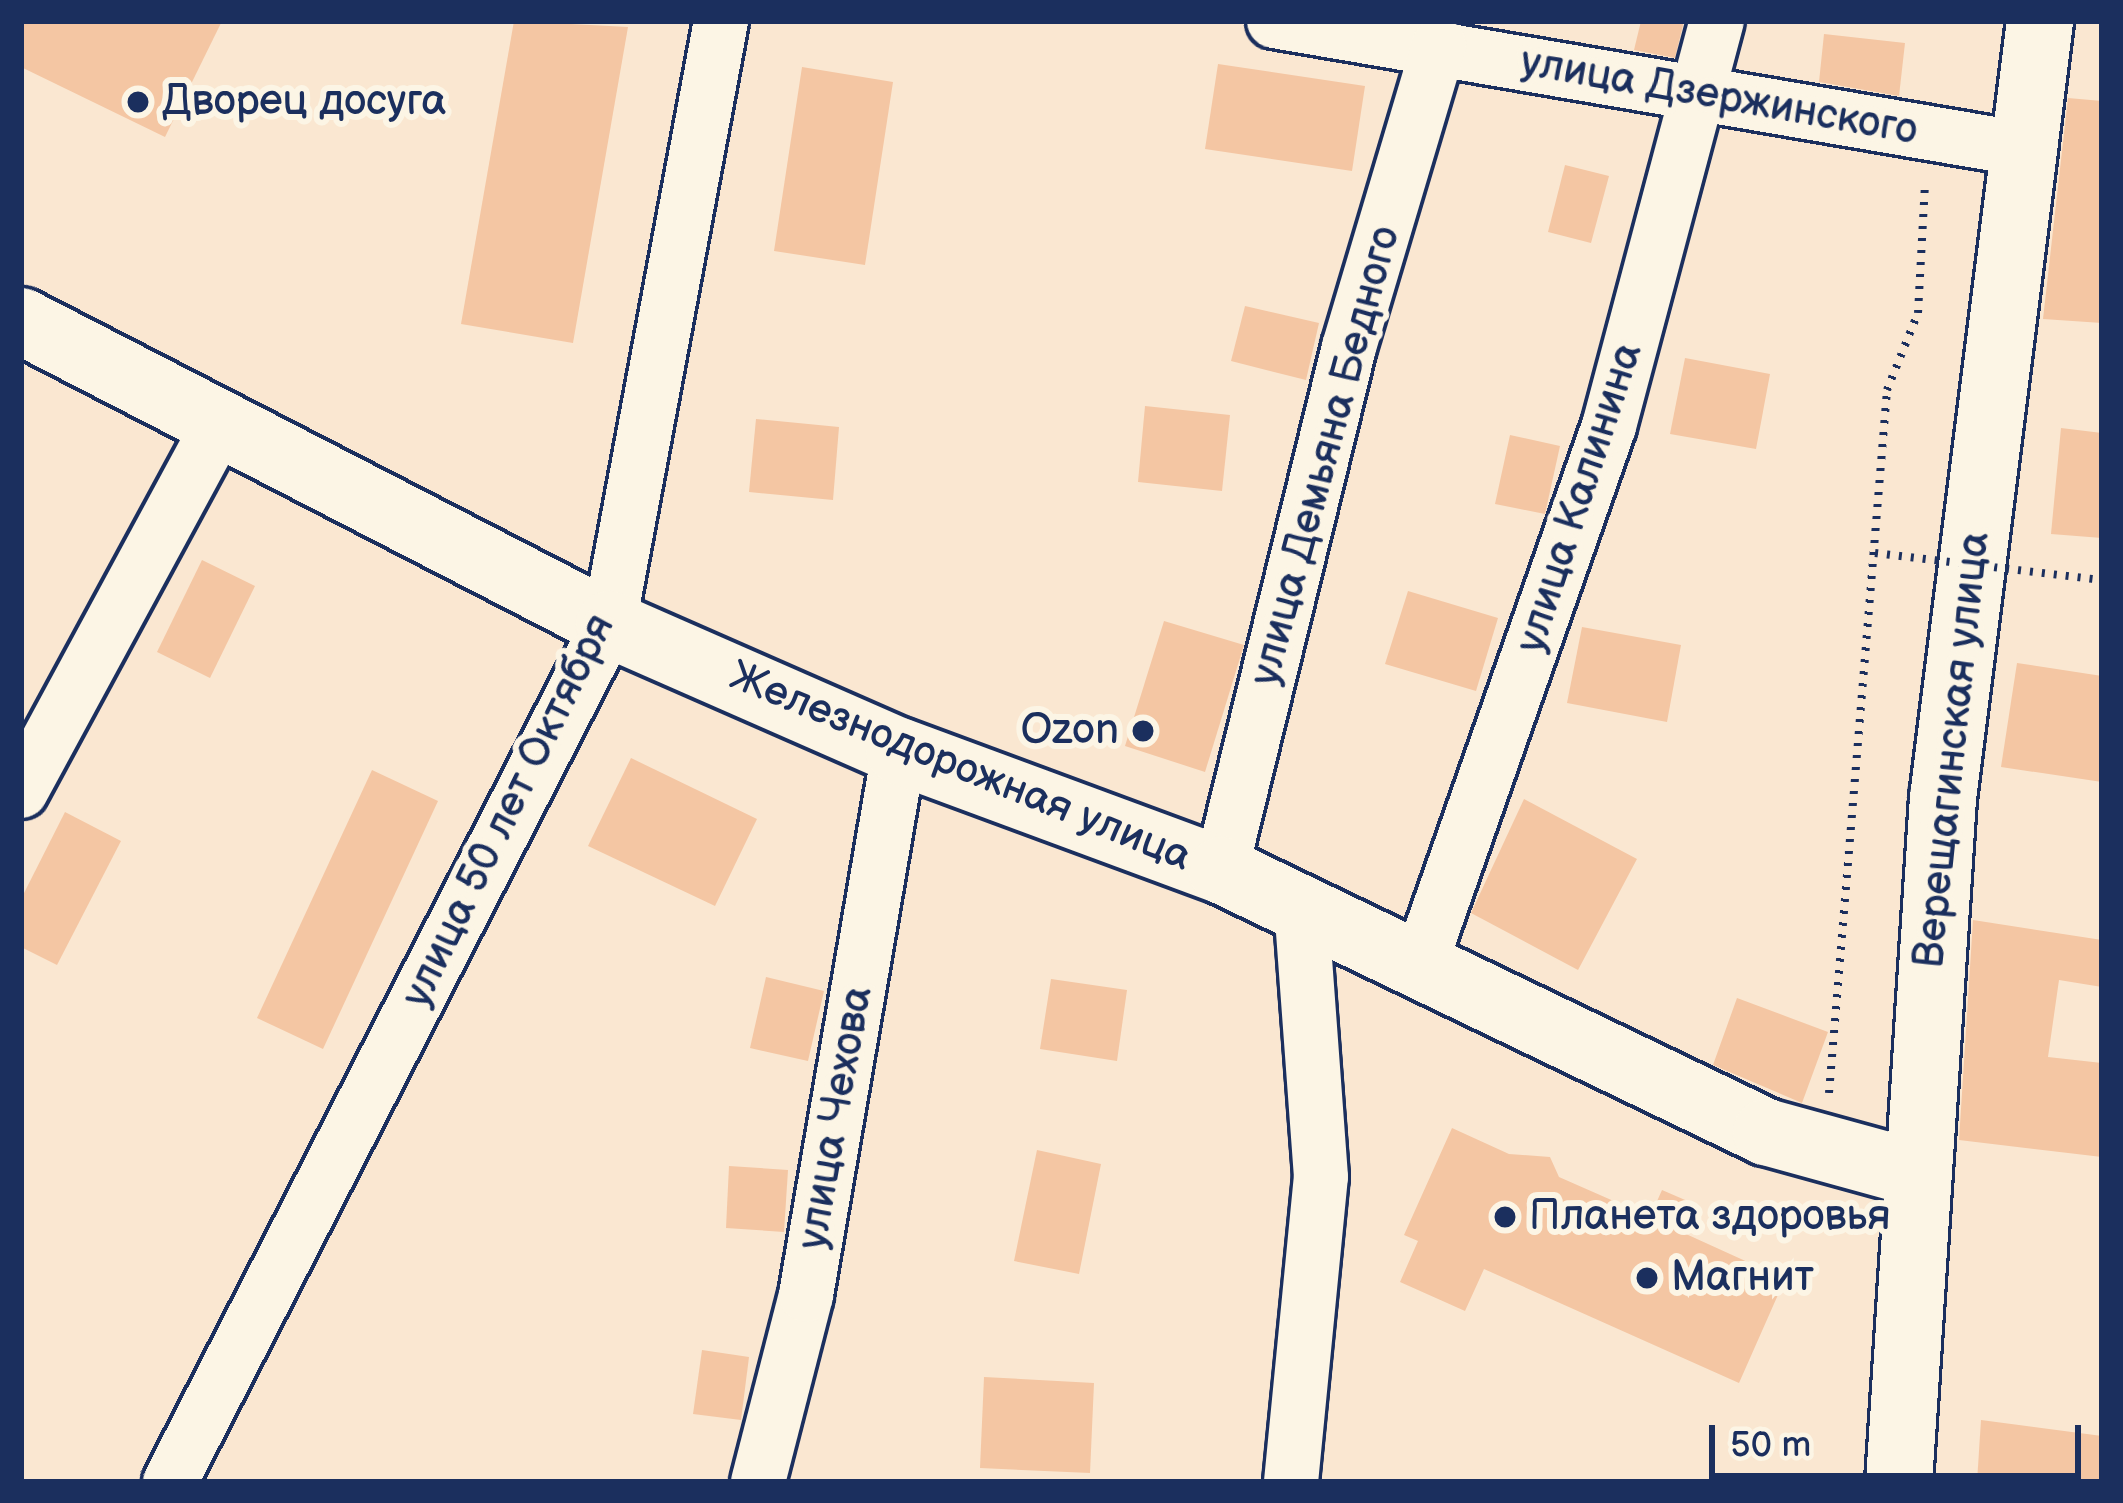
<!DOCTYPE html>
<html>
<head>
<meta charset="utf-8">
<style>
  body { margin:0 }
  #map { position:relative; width:2123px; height:1503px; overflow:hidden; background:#fae7d1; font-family:"Balsamiq Sans",sans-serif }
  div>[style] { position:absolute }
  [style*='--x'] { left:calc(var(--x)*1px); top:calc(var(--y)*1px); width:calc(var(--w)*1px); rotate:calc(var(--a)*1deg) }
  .building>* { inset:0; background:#f4c6a3 }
  .path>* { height:8px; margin-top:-4px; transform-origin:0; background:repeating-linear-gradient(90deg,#1b2f5e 0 3px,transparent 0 12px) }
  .roads { filter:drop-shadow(3px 0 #1b2f5e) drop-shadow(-3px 0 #1b2f5e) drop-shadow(0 3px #1b2f5e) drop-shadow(0 -3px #1b2f5e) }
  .street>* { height:54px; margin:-27px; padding:0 27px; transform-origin:27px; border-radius:27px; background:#fcf5e5 }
  .secondary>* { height:66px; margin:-33px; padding:0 33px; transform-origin:33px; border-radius:33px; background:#fcf5e5 }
  .path-bridge>* { height:8px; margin-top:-4px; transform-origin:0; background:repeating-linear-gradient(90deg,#1b2f5e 0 3px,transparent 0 12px) }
  .dots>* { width:33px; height:33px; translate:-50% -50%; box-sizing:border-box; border:6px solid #fcf5e5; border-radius:50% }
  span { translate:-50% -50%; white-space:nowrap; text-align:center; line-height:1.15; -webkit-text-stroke:12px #fcf5e5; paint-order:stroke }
  .street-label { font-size:42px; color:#1b2f5e }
  .poi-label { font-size:42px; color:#1b2f5e }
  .left { translate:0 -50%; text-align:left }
  .right { translate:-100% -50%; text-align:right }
  .frame { position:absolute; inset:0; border:24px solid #1b2f5e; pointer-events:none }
  .scale { position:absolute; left:1709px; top:1425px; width:372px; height:54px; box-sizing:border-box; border:6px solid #1b2f5e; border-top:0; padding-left:15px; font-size:36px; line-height:42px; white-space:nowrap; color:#1b2f5e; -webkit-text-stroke:9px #fcf5e5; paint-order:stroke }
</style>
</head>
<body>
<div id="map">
  <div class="building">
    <div style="clip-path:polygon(21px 21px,222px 21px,165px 137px,21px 67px)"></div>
    <div style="clip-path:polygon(514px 21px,628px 27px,573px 343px,461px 324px)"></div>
    <div style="clip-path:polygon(1641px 21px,1684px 21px,1675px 58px,1634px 50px)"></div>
    <div style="clip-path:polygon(1824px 34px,1905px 43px,1899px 96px,1819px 82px)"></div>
    <div style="clip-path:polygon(1218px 64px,1365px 86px,1352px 171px,1205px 149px)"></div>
    <div style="clip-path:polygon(802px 67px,893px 82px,865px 265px,774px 251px)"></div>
    <div style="clip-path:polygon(2068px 98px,2102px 101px,2102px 323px,2043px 319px)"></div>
    <div style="clip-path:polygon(1565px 165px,1609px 176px,1591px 243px,1548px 232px)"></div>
    <div style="clip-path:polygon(1245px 306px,1319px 323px,1306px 380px,1231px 361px)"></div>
    <div style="clip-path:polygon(1685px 358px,1770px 374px,1756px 449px,1670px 434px)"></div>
    <div style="clip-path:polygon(1145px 406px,1230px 415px,1222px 491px,1138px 482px)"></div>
    <div style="clip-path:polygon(756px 419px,839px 427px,833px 500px,749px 492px)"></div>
    <div style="clip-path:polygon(2061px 428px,2102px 433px,2102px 538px,2051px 534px)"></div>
    <div style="clip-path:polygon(1510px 435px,1560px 446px,1545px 514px,1495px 504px)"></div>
    <div style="clip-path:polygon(202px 560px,255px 586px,210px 678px,157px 652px)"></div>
    <div style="clip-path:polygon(1408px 591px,1498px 618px,1476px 691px,1385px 664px)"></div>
    <div style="clip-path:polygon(1164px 621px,1244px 645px,1205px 772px,1125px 746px)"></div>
    <div style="clip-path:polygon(1582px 627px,1681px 645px,1667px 722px,1567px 703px)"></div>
    <div style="clip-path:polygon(2017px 663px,2102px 676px,2102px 782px,2001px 767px)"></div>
    <div style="clip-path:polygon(631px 758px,757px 819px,715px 906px,588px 846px)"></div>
    <div style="clip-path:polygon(372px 770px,438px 801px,323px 1049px,257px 1018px)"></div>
    <div style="clip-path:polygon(1524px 799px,1637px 859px,1578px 970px,1471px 913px)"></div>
    <div style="clip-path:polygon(65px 812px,121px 841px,57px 965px,21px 947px,21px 899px)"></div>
    <div style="clip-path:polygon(1973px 920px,2102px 940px,2102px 987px,2059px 980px,2048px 1057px,2102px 1063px,2102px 1157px,1959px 1140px)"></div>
    <div style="clip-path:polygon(766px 977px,824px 991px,808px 1061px,750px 1048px)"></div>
    <div style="clip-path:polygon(1051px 979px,1127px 990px,1117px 1061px,1040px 1049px)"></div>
    <div style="clip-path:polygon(1737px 998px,1828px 1032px,1802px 1103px,1713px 1065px)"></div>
    <div style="clip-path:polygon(1452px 1128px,1509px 1154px,1550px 1157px,1559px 1177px,1650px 1217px,1662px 1190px,1699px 1206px,1686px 1234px,1785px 1279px,1739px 1383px,1484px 1269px,1465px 1311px,1400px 1282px,1418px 1241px,1404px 1235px)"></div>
    <div style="clip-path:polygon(1037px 1150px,1101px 1164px,1079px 1274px,1014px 1261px)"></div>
    <div style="clip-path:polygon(729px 1166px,788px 1170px,784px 1232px,726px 1228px)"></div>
    <div style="clip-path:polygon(702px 1350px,749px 1357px,741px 1420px,693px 1414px)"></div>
    <div style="clip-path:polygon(984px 1377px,1094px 1383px,1090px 1473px,980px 1468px)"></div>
    <div style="clip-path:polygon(1981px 1420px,2102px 1436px,2102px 1482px,1977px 1482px)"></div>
  </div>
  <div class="path">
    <div style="--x:1829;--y:1093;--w:705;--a:-85.28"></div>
    <div style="--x:1887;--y:390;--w:83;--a:-68.1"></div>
    <div style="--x:1918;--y:313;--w:130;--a:-86.9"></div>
  </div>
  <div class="roads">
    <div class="street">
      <div style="--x:1274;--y:21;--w:760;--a:9.7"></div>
      <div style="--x:21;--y:791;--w:414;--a:-61.6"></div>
      <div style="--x:1221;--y:870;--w:538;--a:-76.25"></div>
      <div style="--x:1349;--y:347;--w:315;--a:-73.4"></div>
      <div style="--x:1419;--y:967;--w:573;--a:-70.65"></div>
      <div style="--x:1609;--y:426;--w:419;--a:-75.1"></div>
      <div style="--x:170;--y:1482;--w:964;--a:-62.9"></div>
      <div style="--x:609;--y:624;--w:613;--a:-79.48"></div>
      <div style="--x:758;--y:1482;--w:193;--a:-75.6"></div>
      <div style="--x:806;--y:1295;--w:552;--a:-80.3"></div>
      <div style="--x:1291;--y:1482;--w:306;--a:-84.4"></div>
      <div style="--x:1321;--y:1177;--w:272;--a:-94.2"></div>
    </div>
    <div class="secondary">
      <div style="--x:21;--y:321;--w:661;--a:27.26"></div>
      <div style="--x:609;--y:624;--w:317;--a:23.7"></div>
      <div style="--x:899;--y:751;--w:343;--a:20.3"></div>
      <div style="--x:1221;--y:870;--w:605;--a:25.68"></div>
      <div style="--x:1766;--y:1132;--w:155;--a:15.4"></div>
      <div style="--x:1899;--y:1482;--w:685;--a:-86.32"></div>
      <div style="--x:1943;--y:798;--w:783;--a:-82.88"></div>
    </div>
  </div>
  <div class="path-bridge">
    <div style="--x:1875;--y:553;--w:229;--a:6.8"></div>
  </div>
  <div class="dots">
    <div style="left:138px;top:102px;background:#1b2f5e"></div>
    <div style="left:1143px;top:731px;background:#1b2f5e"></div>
    <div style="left:1505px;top:1217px;background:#1b2f5e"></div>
    <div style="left:1647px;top:1278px;background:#1b2f5e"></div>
  </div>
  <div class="street-label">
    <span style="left:1719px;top:97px;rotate:10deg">улица Дзержинского</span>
    <span style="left:1326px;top:456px;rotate:-75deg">улица Демьяна Бедного</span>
    <span style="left:1580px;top:498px;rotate:-72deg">улица Калинина</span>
    <span style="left:1953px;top:750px;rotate:-84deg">Верещагинская улица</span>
    <span style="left:960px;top:767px;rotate:22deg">Железнодорожная улица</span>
    <span style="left:509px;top:811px;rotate:-64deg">улица 50 лет Октября</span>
    <span style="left:836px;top:1118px;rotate:-80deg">улица Чехова</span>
  </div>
  <div class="poi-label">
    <span class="left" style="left:162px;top:102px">Дворец досуга</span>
    <span class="right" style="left:1119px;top:731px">Ozon</span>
    <span class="left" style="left:1529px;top:1217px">Планета здоровья</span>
    <span class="left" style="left:1671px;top:1278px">Магнит</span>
  </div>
  <div class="frame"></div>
  <div class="scale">50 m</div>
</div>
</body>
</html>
